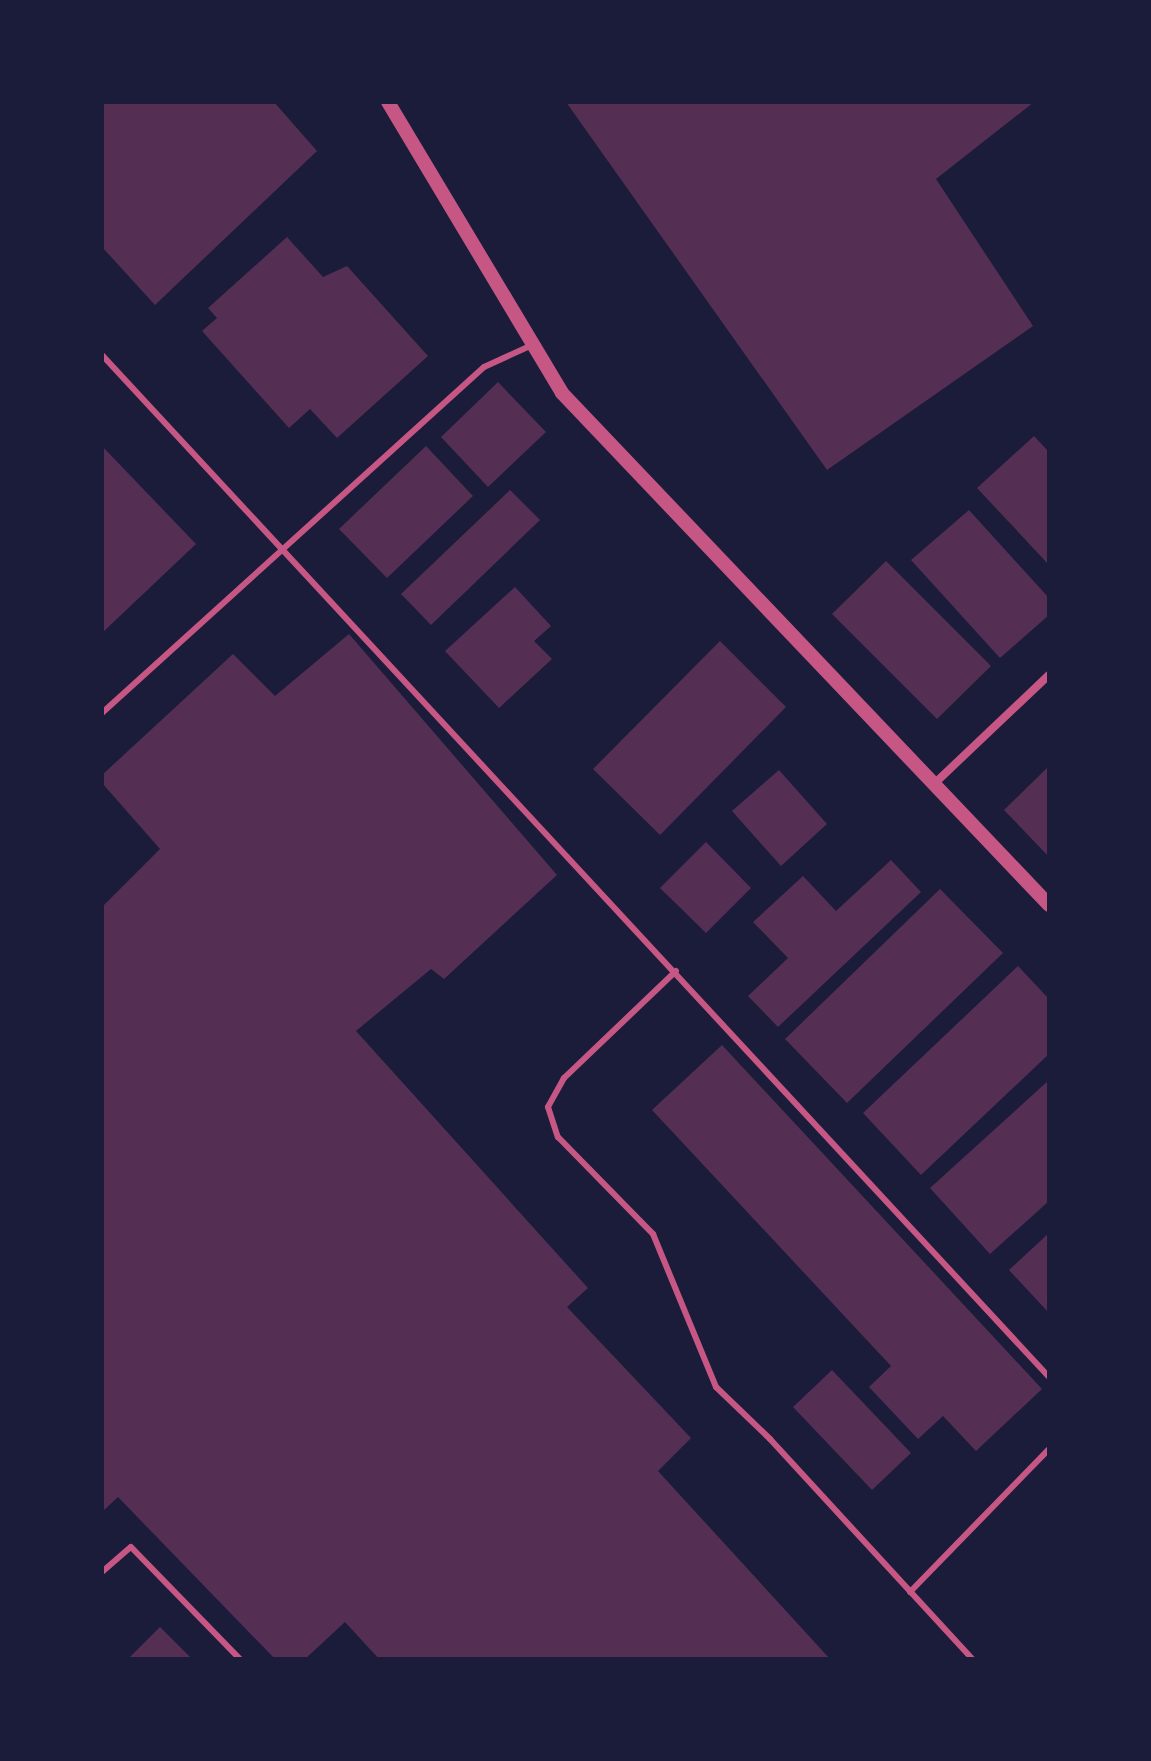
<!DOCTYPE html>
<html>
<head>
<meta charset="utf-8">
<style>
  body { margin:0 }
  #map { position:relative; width:1151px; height:1761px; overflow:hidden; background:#1b1b3a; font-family:"Public Sans",sans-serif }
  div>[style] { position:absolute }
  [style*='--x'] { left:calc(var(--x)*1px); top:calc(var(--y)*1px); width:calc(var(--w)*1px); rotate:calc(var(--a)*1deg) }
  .building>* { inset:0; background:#542f53 }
  .service>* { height:6px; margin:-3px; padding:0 3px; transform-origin:3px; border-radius:3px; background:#c65784 }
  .minor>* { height:8px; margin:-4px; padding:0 4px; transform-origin:4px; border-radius:4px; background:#c65784 }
  .tertiary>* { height:14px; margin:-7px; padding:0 7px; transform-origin:7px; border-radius:7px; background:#c65784 }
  span { translate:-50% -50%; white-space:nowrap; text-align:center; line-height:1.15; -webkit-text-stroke:7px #1b1b3a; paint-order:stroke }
  .frame { position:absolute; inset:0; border:104px solid #1b1b3a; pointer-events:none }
</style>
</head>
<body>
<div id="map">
  <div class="building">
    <div style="clip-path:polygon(102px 102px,274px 102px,317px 151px,155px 305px,102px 247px)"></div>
    <div style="clip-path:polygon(566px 102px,1034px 102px,936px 179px,1033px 326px,827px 470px)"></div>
    <div style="clip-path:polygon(287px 237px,323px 277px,347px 266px,428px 356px,337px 438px,310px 409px,289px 428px,202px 331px,217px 318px,208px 308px)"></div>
    <div style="clip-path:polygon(498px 382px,546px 432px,488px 487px,441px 437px)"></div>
    <div style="clip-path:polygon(1034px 436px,1049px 452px,1049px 565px,977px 488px)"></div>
    <div style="clip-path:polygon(102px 446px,196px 544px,102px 633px)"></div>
    <div style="clip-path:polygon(426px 446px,473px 496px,387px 578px,339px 529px)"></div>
    <div style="clip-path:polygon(510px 490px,540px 520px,431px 625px,401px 594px)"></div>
    <div style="clip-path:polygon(969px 510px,1049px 598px,1049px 615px,1000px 658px,911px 560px)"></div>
    <div style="clip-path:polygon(886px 561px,991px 666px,937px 719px,832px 614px)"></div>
    <div style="clip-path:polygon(515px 587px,551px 626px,534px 641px,552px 659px,499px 708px,445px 651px)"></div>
    <div style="clip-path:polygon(349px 634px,557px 875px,444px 979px,431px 969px,356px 1031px,588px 1288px,567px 1307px,691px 1438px,658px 1471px,830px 1659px,379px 1659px,345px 1622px,305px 1659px,275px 1659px,118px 1497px,102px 1512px,102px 907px,160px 849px,102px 783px,102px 775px,233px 654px,275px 696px)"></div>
    <div style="clip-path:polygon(720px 641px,786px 707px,660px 835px,593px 769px)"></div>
    <div style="clip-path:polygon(1049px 766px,1049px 857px,1004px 810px)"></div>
    <div style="clip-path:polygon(779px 770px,827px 824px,781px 866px,732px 811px)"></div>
    <div style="clip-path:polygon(706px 842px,751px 888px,706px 933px,660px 888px)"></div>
    <div style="clip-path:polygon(891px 860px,921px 892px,778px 1027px,748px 996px,788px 958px,753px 922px,803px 876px,836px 911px)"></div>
    <div style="clip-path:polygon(940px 889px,1003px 953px,847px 1103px,785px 1039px)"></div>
    <div style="clip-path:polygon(1018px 966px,1049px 999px,1049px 1054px,921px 1175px,863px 1113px)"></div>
    <div style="clip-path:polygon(722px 1045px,1042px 1389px,976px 1451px,943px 1416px,918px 1439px,869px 1387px,891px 1366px,652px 1110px)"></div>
    <div style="clip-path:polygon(1049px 1080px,1049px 1201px,990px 1254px,930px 1188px)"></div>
    <div style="clip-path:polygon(1049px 1233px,1049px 1313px,1009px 1270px)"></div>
    <div style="clip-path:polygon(832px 1370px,911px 1453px,872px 1490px,793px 1407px)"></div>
    <div style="clip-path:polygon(160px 1627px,192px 1659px,128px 1659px)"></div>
  </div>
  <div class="service">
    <div style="--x:102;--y:355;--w:1393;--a:47.18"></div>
    <div style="--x:102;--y:713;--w:515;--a:-42.17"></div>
    <div style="--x:484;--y:367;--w:53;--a:-24.6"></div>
    <div style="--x:676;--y:971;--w:155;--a:136.3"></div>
    <div style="--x:564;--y:1078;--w:33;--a:119"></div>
    <div style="--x:548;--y:1107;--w:32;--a:72"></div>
    <div style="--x:558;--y:1137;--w:136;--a:45.6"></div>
    <div style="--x:653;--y:1234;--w:165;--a:67.6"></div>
    <div style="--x:716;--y:1387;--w:75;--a:43.9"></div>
    <div style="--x:770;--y:1439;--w:299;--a:47.4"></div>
    <div style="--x:102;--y:1572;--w:38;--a:-41"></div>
    <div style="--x:131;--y:1547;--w:156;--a:45.8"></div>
    <div style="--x:910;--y:1592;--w:199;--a:-45.8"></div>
  </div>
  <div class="minor">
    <div style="--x:934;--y:784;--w:158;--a:-43.5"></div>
  </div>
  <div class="tertiary">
    <div style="--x:388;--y:102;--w:339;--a:59.1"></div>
    <div style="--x:562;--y:393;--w:707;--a:46.43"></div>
  </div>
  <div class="frame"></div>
</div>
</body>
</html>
